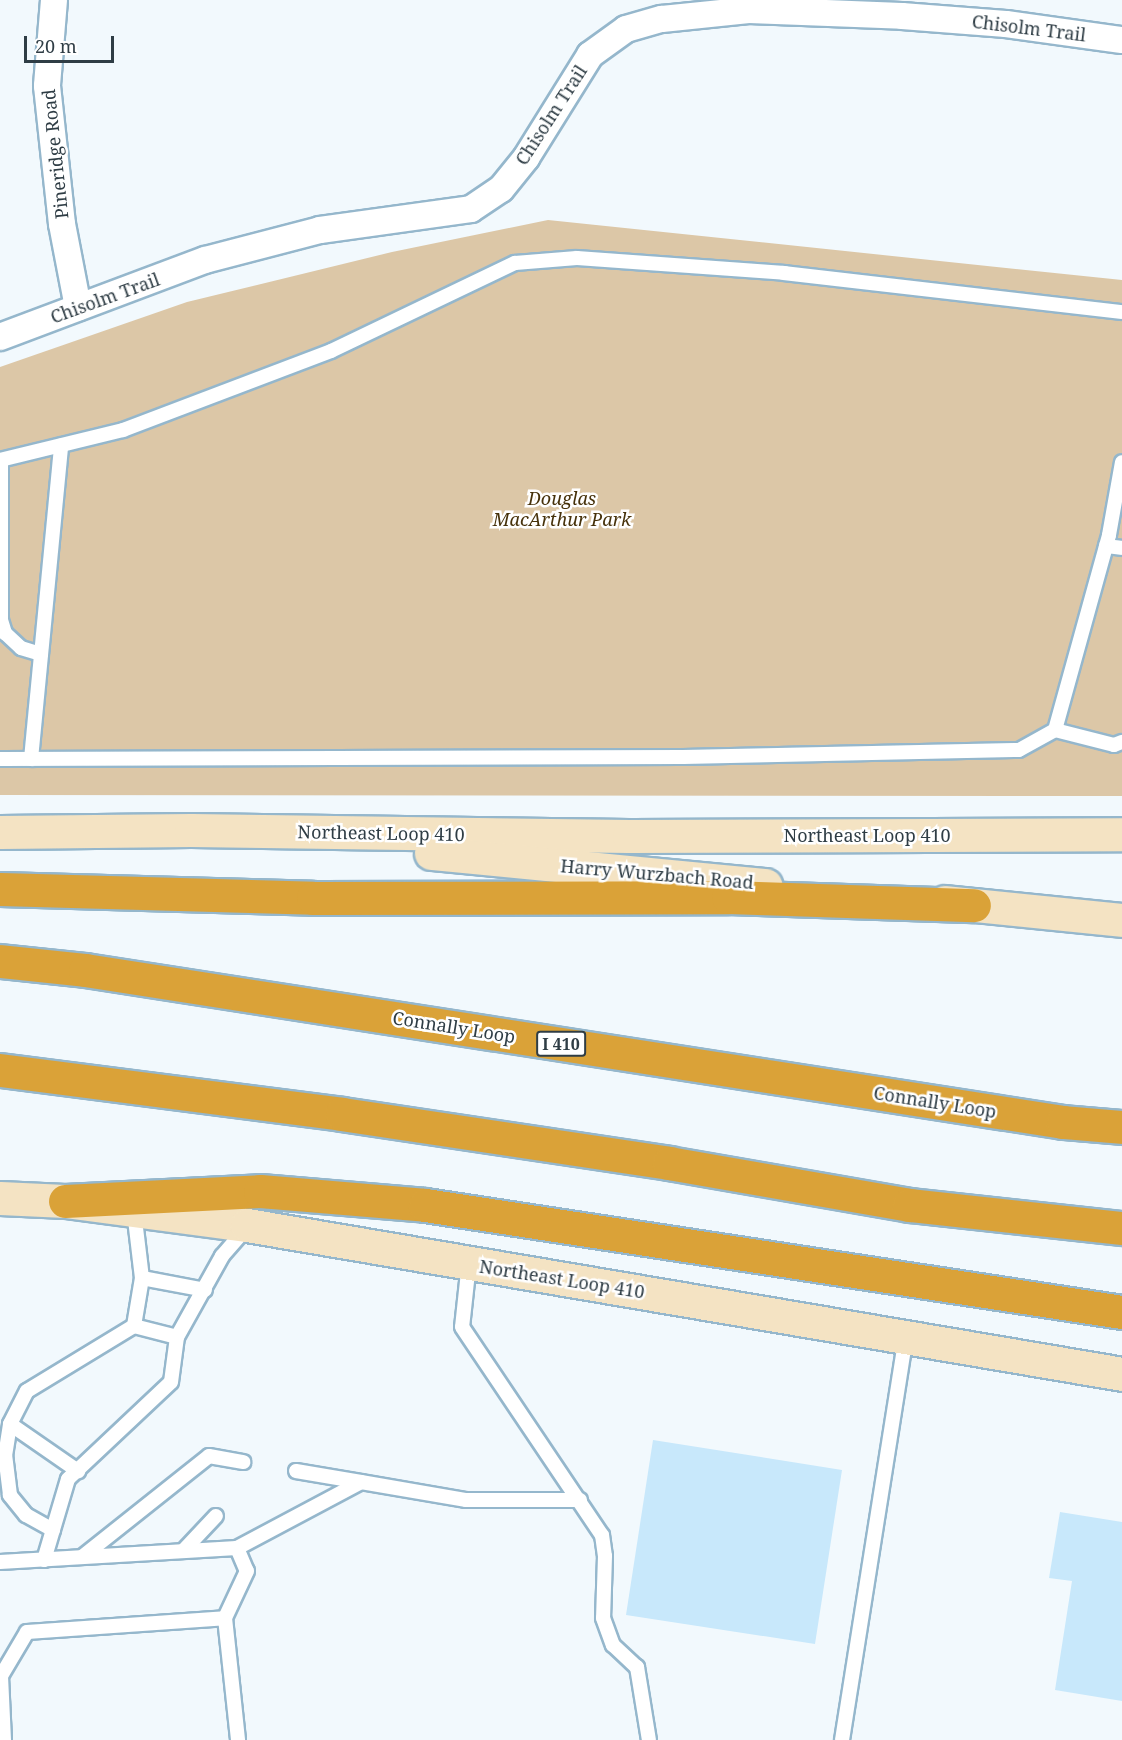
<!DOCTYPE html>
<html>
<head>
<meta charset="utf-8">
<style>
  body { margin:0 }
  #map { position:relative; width:1122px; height:1740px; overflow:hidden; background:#f2f9fd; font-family:"Noto Serif",serif }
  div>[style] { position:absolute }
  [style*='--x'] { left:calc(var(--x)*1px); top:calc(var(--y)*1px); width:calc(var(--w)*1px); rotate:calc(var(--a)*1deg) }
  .green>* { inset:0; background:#dcc7a7 }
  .building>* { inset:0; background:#c8e8fb }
  .roads { filter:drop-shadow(2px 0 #95b7cc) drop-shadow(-2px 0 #95b7cc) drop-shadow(0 2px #95b7cc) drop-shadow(0 -2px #95b7cc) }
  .service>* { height:14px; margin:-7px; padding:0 7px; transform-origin:7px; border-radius:7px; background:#fff }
  .minor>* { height:26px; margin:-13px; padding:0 13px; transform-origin:13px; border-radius:13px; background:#fff }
  .secondary>* { height:33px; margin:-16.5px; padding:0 16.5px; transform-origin:16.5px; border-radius:16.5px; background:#f4e3c3 }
  .motorway>* { height:33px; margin:-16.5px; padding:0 16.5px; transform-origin:16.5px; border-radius:16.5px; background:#daa238 }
  span { translate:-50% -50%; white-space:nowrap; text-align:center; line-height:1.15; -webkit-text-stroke:5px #fff; paint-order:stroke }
  .shield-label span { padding:2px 4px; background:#fff; border:2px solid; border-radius:4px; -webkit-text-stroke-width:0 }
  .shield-label { font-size:16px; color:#2f3d45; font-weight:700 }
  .street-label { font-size:18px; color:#2f3d45 }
  .park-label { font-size:18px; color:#46310a; font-style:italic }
  .scale { position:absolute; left:24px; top:36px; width:90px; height:27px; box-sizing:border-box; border:3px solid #2f3d45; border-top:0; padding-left:8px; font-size:18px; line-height:21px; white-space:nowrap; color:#2f3d45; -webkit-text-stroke:4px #fff; paint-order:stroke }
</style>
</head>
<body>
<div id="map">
  <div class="green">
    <div style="clip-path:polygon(548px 220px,1122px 280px,1122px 796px,0 795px,0 367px,187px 302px,392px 252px)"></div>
  </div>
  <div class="building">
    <div style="clip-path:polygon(653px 1440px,842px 1470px,815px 1644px,626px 1615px)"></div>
    <div style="clip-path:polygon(1060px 1512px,1122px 1522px,1122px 1701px,1055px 1690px,1072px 1581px,1049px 1578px)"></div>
  </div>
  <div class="roads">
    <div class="service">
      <div style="--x:0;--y:460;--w:127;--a:-13.7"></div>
      <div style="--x:123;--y:430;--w:222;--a:-20.8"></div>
      <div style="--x:331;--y:351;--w:204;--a:-25.6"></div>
      <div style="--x:515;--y:263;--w:62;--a:-4.6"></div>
      <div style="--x:577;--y:258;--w:208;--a:4.1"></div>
      <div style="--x:784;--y:273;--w:340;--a:6.6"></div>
      <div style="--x:1;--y:460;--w:160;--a:90"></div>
      <div style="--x:1;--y:620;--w:14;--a:73"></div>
      <div style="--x:5;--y:633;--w:22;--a:43"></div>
      <div style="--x:21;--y:648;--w:21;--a:17"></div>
      <div style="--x:1106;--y:546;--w:16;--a:7"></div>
      <div style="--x:1055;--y:730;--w:61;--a:14.3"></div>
      <div style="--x:1114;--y:745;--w:9;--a:-21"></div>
      <div style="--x:0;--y:759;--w:683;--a:-0.17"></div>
      <div style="--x:683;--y:757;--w:336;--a:-1.2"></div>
      <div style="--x:1019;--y:750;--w:41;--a:-29.1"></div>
      <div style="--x:1055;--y:730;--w:202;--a:-74.5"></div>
      <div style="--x:1109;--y:535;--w:74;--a:-79.9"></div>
      <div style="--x:31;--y:759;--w:315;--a:-84.5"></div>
      <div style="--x:134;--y:1211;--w:67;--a:83.2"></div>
      <div style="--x:142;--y:1278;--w:49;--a:99.5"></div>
      <div style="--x:469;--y:1263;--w:64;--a:96.2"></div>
      <div style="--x:462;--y:1327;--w:251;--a:56.1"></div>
      <div style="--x:602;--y:1535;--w:21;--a:82"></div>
      <div style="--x:605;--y:1556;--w:62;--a:91.8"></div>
      <div style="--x:603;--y:1618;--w:29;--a:70"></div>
      <div style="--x:613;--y:1645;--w:33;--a:43"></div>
      <div style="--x:637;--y:1667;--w:74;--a:80.7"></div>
      <div style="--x:142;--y:1278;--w:64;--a:10.8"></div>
      <div style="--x:10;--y:1424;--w:83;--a:34.7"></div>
      <div style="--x:296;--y:1471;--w:66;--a:9.6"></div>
      <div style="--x:53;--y:1530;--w:31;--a:-151"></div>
      <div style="--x:26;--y:1515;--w:26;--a:-129"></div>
      <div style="--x:10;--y:1495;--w:39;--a:-97"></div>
      <div style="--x:5;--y:1456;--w:32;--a:-81"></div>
      <div style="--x:10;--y:1424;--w:37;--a:-63"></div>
      <div style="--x:27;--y:1391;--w:125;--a:-31.3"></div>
      <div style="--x:134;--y:1326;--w:44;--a:14.3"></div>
      <div style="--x:237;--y:1548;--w:140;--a:-28"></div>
      <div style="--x:361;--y:1482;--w:107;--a:9.7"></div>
      <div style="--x:466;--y:1500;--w:114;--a:0"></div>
      <div style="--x:183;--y:1551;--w:48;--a:-46.7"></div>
      <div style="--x:82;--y:1557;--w:162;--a:-38.5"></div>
      <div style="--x:209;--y:1456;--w:35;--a:10"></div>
      <div style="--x:44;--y:1560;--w:84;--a:-73.5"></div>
      <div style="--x:68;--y:1479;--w:141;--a:-43.3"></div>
      <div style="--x:171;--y:1382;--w:45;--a:-82.4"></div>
      <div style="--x:177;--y:1337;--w:93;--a:-60.9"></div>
      <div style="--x:222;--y:1256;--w:37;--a:-49"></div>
      <div style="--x:0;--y:1562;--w:237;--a:-3.4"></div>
      <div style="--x:237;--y:1548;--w:25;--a:67"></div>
      <div style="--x:247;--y:1571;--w:52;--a:115.1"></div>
      <div style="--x:225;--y:1618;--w:123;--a:83.9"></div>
      <div style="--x:4;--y:1740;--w:64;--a:-92.7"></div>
      <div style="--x:1;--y:1676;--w:51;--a:-59.4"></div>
      <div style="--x:27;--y:1632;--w:198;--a:-4"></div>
      <div style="--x:842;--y:1740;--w:408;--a:-81"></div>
    </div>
    <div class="minor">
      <div style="--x:54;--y:0;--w:86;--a:94.7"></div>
      <div style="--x:47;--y:86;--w:139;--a:83.8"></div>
      <div style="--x:62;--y:224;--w:85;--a:79.1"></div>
      <div style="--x:0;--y:337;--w:219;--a:-20.6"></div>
      <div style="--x:205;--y:260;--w:119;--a:-14.6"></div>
      <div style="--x:320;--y:230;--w:152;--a:-7.9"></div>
      <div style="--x:471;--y:209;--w:36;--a:-34"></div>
      <div style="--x:501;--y:189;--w:40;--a:-51"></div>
      <div style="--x:526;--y:158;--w:121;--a:-58.1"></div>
      <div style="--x:590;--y:55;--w:44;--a:-35.8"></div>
      <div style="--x:626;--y:29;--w:37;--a:-16"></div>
      <div style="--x:662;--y:19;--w:87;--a:-5.9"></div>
      <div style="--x:749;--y:10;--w:153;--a:2.2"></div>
      <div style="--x:902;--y:16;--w:104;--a:4.4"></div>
      <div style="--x:1006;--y:24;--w:117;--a:7.9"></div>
    </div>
    <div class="secondary">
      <div style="--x:0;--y:832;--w:191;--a:-0.6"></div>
      <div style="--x:191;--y:830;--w:438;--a:0.8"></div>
      <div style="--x:629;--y:836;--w:493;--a:-0.2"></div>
      <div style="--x:431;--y:853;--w:336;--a:5.5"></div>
      <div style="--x:945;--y:902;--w:178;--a:5.8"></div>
      <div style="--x:0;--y:1198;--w:65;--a:2.6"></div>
      <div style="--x:65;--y:1201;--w:184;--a:7.5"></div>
      <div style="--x:247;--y:1225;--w:888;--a:9.66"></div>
    </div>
    <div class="motorway">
      <div style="--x:0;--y:889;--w:313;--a:1.6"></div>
      <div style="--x:313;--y:898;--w:415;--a:-0.1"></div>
      <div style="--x:728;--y:897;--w:246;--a:1.9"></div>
      <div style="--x:0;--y:961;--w:85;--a:6"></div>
      <div style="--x:85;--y:970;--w:990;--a:8.83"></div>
      <div style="--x:1063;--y:1122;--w:59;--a:4.8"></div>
      <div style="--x:0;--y:1070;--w:345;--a:7.3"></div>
      <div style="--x:342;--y:1114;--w:331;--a:8.5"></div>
      <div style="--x:669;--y:1163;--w:244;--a:9.9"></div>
      <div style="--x:909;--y:1205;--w:214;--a:6.2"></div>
      <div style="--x:65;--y:1201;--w:195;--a:-2.9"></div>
      <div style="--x:260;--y:1191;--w:166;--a:4.8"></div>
      <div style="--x:425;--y:1205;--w:705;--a:8.73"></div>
    </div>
  </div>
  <div class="shield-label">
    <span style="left:561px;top:1044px">I 410</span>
  </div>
  <div class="street-label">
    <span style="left:1029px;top:28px;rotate:7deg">Chisolm Trail</span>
    <span style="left:551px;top:115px;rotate:-57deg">Chisolm Trail</span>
    <span style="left:55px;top:154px;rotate:-96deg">Pineridge Road</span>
    <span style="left:105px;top:298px;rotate:-20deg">Chisolm Trail</span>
    <span style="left:381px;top:833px;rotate:1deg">Northeast Loop 410</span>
    <span style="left:867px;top:835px">Northeast Loop 410</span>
    <span style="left:657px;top:874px;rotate:5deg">Harry Wurzbach Road</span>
    <span style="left:454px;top:1027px;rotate:9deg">Connally Loop</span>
    <span style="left:935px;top:1102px;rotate:9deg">Connally Loop</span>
    <span style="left:562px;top:1279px;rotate:9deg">Northeast Loop 410</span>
  </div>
  <div class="park-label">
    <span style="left:562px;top:509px">Douglas<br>MacArthur Park</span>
  </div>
  <div class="scale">20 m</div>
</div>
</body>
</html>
